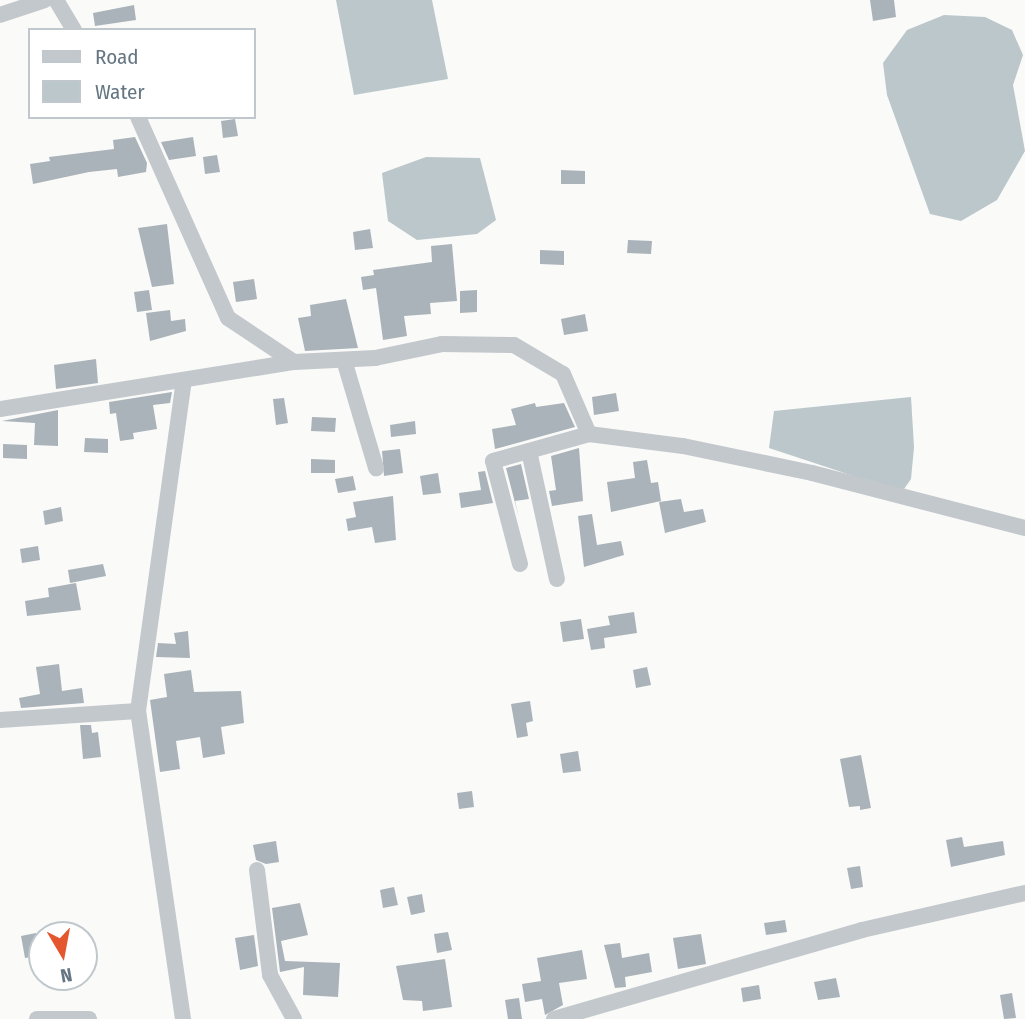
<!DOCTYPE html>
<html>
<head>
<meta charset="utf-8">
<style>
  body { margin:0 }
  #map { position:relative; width:1025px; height:1019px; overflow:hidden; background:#fafaf8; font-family:"Fira Sans Condensed",sans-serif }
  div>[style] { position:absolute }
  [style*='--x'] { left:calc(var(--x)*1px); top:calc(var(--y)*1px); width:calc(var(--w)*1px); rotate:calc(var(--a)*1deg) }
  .water>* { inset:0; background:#bbc7cb }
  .building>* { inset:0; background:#aab3b9 }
  .minor>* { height:16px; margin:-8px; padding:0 8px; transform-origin:8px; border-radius:8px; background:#c3c8cc }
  span { translate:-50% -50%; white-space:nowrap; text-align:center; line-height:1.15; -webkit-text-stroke:7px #fff; paint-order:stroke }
  .legend { position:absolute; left:28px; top:28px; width:228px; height:91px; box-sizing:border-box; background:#fff; border:2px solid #c1c8cd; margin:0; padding:9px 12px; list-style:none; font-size:21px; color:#657683 }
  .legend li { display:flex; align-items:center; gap:14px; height:35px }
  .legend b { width:35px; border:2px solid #c1c8cd }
  .north { position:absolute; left:28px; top:921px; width:70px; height:70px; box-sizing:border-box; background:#fff; border:2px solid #c1c8cd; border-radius:50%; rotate:170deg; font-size:19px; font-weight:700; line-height:28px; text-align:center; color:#657683 }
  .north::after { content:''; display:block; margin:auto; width:24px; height:32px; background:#e4572e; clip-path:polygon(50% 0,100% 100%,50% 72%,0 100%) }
</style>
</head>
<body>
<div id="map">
  <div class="water">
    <div style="clip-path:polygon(336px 0,432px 0,448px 79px,354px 95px)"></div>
    <div style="clip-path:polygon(944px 15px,985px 17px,1012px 30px,1023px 55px,1013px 85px,1025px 151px,997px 200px,961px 221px,930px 214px,887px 95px,883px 63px,907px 30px)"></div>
    <div style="clip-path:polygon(426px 157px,480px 158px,496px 220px,477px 234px,417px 240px,388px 221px,382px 173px)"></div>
    <div style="clip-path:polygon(911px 397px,914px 447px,911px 479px,902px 492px,769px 448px,774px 411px)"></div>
  </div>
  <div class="building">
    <div style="clip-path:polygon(870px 0,894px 0,896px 17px,873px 21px)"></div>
    <div style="clip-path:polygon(134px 5px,136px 20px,95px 26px,93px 13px)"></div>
    <div style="clip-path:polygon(235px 119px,238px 136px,223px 138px,221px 121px)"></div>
    <div style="clip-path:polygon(135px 137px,147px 163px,146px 172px,118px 177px,117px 169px,89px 172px,33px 184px,30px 164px,50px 161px,49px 157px,114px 149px,113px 140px)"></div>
    <div style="clip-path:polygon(193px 137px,196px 156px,169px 160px,161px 142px)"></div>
    <div style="clip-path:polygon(217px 155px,220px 172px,205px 174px,203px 157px)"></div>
    <div style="clip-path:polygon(561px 170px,585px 171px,585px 184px,561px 184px)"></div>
    <div style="clip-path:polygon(167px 224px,174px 284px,152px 287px,138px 228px)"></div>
    <div style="clip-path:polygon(370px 229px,373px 248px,355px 250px,353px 232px)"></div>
    <div style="clip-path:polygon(628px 240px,652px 241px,651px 254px,627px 253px)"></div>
    <div style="clip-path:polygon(452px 244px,457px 301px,430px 303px,431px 314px,404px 316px,407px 336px,383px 340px,376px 288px,363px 290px,361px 277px,374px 275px,373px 270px,432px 262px,431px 246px)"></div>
    <div style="clip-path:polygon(540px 250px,564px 251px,564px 265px,540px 264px)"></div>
    <div style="clip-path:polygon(254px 279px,257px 299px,236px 302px,233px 282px)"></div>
    <div style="clip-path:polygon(149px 290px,152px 310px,137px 312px,134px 292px)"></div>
    <div style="clip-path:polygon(477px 290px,477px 312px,460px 313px,460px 291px)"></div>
    <div style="clip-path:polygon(346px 299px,358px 348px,305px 351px,298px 318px,311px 316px,310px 305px)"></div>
    <div style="clip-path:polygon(170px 310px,171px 321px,185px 319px,186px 331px,150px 341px,146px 313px)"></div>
    <div style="clip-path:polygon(585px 314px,588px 331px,564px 335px,561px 319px)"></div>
    <div style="clip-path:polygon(96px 359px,98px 383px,56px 389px,54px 365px)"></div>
    <div style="clip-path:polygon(172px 392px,170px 403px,153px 405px,157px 429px,133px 433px,134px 439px,120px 441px,116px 413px,110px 414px,109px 402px)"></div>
    <div style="clip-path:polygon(616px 393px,619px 411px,594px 415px,592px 397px)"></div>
    <div style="clip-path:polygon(284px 398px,288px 423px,276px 425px,273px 399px)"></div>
    <div style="clip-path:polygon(535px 403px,536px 407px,564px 403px,575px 427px,495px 449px,492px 429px,516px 425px,511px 409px)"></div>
    <div style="clip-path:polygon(58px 410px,58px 446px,34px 445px,35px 423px,2px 421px)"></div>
    <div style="clip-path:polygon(312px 417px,336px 418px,335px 432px,311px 431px)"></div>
    <div style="clip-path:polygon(415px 421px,416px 434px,391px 437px,390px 425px)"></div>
    <div style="clip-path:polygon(85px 438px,108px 439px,108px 453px,84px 452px)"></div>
    <div style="clip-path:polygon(3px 444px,27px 445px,27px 459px,3px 458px)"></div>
    <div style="clip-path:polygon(579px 448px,583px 501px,552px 506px,549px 491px,556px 490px,551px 456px)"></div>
    <div style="clip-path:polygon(400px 449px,403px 473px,384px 476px,382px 451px)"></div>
    <div style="clip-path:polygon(311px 459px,335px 460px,335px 473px,311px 473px)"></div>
    <div style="clip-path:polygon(647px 460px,651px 483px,658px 482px,661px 501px,611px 512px,607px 482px,635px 478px,633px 462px)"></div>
    <div style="clip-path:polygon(521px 464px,529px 499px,515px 501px,519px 518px,506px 468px)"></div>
    <div style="clip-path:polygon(485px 471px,493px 503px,461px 508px,459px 493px,481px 490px,478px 472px)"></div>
    <div style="clip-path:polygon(438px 473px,441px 493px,423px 495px,420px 476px)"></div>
    <div style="clip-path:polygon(353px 476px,356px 490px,338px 493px,335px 479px)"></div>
    <div style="clip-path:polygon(393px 496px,396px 540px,375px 543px,372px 527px,348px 531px,346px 519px,356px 517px,353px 502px)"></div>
    <div style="clip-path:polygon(681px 499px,684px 512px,703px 509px,706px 522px,665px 533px,659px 502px)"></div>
    <div style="clip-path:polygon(61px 507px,63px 521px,45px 525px,43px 511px)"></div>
    <div style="clip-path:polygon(592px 514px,597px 545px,621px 541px,624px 555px,584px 567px,578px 516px)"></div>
    <div style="clip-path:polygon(38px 546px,40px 560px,22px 563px,20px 549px)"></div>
    <div style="clip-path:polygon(103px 564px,106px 576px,70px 583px,68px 570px)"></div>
    <div style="clip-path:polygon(76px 583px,81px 610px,27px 616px,25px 601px,49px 597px,48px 588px)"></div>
    <div style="clip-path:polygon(634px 612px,637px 633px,604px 638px,605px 648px,591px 650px,587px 629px,610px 625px,608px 616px)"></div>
    <div style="clip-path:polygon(581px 619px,584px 639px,563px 642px,560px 622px)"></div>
    <div style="clip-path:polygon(188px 631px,190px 658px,156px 657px,158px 643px,176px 644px,174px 633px)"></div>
    <div style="clip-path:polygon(59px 664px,62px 691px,82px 688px,84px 703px,21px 708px,19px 698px,40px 694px,36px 667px)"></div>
    <div style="clip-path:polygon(647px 667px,651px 685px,636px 688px,633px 670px)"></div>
    <div style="clip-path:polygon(191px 670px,194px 692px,241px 691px,244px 723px,221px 727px,225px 754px,203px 758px,200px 737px,176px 741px,180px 769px,160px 772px,150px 700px,167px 697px,164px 674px)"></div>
    <div style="clip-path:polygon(530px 701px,533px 721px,526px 723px,528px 736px,517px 738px,511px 704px)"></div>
    <div style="clip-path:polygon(80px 725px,91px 725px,92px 733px,98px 732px,101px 757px,83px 759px)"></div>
    <div style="clip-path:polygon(578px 751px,581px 771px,563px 773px,560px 754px)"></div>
    <div style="clip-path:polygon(861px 755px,871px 808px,860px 810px,860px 806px,849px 807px,840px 759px)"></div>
    <div style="clip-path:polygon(472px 791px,474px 807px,459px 809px,457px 793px)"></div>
    <div style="clip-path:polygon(962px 837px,964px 847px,1003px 841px,1005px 855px,951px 867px,946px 840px)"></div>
    <div style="clip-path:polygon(276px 841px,279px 862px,266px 864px,256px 860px,253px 845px)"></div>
    <div style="clip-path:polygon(860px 866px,863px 887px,851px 889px,847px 868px)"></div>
    <div style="clip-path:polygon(394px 887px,398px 905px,383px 908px,380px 890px)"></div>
    <div style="clip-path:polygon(422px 894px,425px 912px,411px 915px,407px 897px)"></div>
    <div style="clip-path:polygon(300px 903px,308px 935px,281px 941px,285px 961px,340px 963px,338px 997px,303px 995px,304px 967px,280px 972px,272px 908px)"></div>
    <div style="clip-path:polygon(785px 920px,787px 932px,766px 935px,764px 923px)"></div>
    <div style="clip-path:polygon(448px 932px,452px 950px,437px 953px,434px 934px)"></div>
    <div style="clip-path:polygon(36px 933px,37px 939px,42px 938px,42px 955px,25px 958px,21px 936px)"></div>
    <div style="clip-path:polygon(701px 934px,706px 964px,678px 969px,673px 938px)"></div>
    <div style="clip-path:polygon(254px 935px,258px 966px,240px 970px,235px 938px)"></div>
    <div style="clip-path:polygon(620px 943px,622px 958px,649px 953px,652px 972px,625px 977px,626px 987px,615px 988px,604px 945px)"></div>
    <div style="clip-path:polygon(582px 950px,587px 979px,559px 983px,563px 1005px,545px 1015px,542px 999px,525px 1002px,522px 984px,541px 981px,537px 958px)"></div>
    <div style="clip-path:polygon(445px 959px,452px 1007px,423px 1011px,422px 1001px,403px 1000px,396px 966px)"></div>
    <div style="clip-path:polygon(836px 978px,840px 997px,818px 1000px,814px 982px)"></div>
    <div style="clip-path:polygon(759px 985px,761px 999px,743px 1002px,741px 988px)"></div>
    <div style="clip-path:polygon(1012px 993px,1016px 1018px,1004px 1019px,1000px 995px)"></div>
    <div style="clip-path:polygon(519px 998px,522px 1019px,508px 1019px,505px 1000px)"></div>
  </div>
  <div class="minor">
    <div style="--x:56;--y:0;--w:35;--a:59"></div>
    <div style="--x:0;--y:15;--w:47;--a:-18.4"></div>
    <div style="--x:138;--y:117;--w:220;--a:65.9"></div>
    <div style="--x:228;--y:318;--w:79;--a:33.7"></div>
    <div style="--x:294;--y:362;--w:81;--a:-2.8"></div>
    <div style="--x:375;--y:358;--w:68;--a:-11.8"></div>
    <div style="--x:442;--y:344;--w:72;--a:0.8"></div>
    <div style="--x:514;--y:345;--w:57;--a:30.6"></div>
    <div style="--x:563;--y:374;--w:65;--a:66.6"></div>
    <div style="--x:589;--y:434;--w:95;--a:7.3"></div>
    <div style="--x:683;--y:446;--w:132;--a:11.8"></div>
    <div style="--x:812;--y:473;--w:220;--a:14.5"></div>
    <div style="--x:344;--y:360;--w:113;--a:73.5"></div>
    <div style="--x:0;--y:409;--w:298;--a:-9.1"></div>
    <div style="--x:529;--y:451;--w:131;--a:77.7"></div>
    <div style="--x:520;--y:564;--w:106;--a:-104.7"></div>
    <div style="--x:493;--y:461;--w:100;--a:-15.7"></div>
    <div style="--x:0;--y:720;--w:138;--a:-3.7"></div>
    <div style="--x:257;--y:870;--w:106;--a:82.9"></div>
    <div style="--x:270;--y:975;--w:50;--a:61.4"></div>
    <div style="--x:37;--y:1019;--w:52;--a:0"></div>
    <div style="--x:183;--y:1019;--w:311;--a:-98.3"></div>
    <div style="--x:138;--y:711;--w:334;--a:-82.1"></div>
    <div style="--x:554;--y:1019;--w:321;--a:-16.1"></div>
    <div style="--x:862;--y:930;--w:167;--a:-12.8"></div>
  </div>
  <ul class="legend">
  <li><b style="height:9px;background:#c3c8cc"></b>Road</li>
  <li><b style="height:19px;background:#bbc7cb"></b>Water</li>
  </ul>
  <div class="north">N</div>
</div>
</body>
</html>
